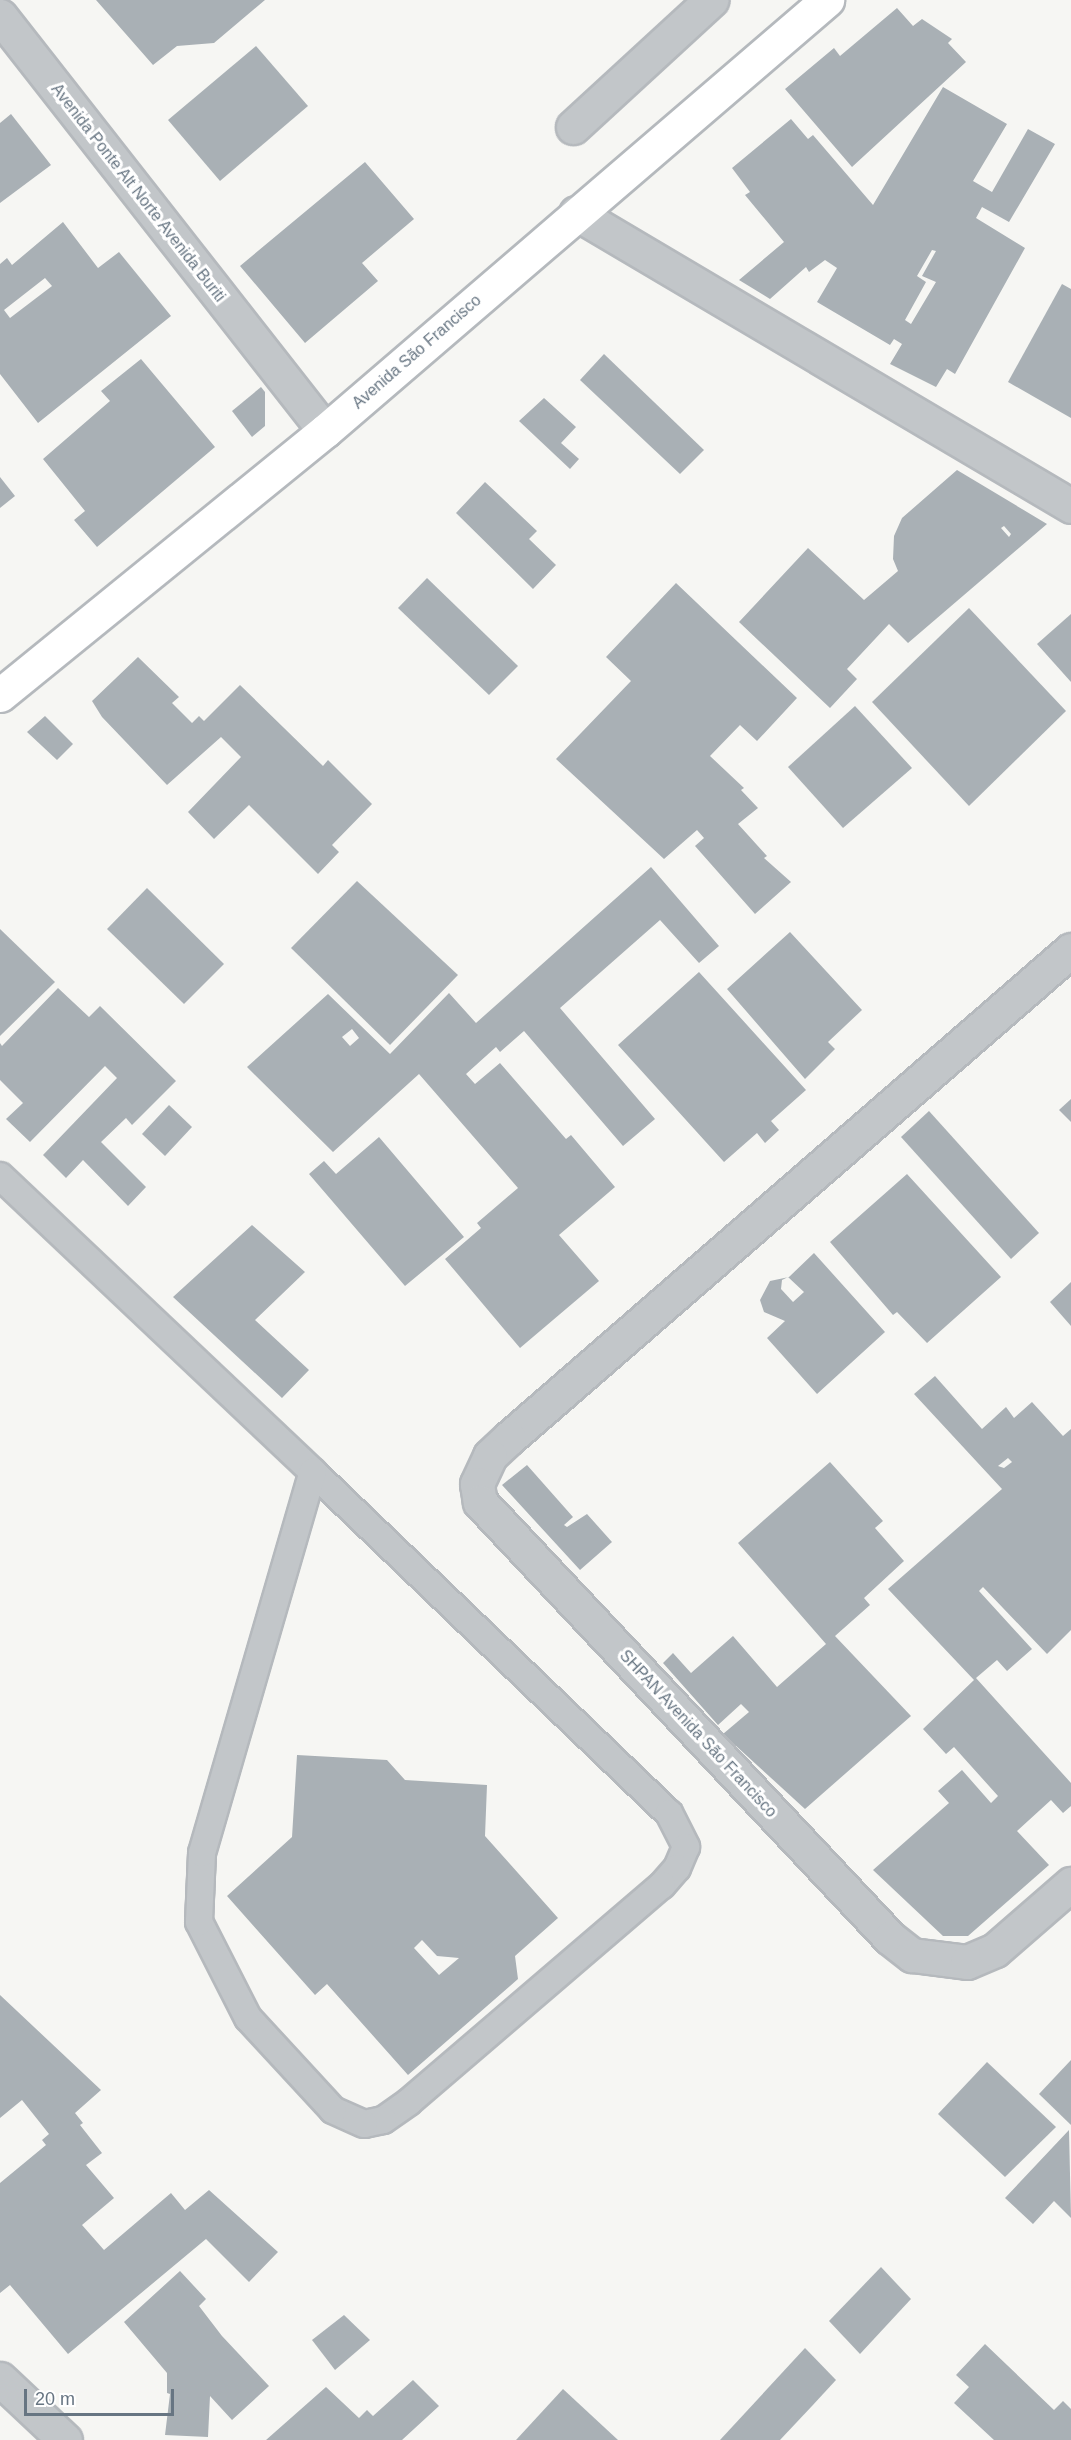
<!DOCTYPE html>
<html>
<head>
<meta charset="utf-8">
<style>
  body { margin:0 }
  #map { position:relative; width:1071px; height:2440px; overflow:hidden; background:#f6f6f3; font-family:Arial,sans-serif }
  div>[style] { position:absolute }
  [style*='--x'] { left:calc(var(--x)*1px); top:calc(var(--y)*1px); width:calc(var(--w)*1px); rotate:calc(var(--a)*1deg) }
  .building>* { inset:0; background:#a9b0b5 }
  .roads { filter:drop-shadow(2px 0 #b5b9bd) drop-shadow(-2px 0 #b5b9bd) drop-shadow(0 2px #b5b9bd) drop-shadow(0 -2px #b5b9bd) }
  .lane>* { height:26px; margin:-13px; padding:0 13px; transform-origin:13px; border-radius:13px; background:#c2c6c9 }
  .street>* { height:33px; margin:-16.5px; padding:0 16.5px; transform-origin:16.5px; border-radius:16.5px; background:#c2c6c9 }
  .secondary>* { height:33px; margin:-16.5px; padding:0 16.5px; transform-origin:16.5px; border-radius:16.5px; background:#fff }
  span { translate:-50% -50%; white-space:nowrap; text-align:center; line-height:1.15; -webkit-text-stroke:6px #fff; paint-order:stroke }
  .street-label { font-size:16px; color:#677582 }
  .scale { position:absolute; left:24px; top:2389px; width:150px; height:27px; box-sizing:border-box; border:3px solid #677582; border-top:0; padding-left:8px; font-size:18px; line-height:21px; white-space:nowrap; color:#677582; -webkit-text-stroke:4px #fff; paint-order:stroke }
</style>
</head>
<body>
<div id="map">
  <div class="building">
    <div style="clip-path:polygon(96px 0,265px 0,214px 43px,177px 46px,153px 65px)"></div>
    <div style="clip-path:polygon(897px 8px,913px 26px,922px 19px,952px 39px,948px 43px,966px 62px,852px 167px,785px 89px,834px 48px,840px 56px)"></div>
    <div style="clip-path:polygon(256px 46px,308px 106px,220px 181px,168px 120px)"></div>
    <div style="clip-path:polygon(evenodd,943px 87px,1007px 124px,973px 181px,992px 192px,1028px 129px,1055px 144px,1009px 222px,982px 207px,976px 218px,1025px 248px,955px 374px,947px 369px,936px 387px,890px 364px,902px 344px,894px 339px,890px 345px,817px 302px,837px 268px,825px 260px,809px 272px,806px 267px,770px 299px,739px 280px,784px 242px,745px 195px,750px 192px,732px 168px,791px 119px,808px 139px,813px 135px,873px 205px,943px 87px,932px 250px,936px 251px,922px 276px,936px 282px,911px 324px,905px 320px,926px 282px,917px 276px,932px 250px)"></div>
    <div style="clip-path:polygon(11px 114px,51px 165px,0 203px,0 123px)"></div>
    <div style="clip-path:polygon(365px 162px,414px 219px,362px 263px,378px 281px,305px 343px,240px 266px)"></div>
    <div style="clip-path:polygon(evenodd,63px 222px,98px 268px,119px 252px,171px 316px,38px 423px,0 374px,0 264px,7px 258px,12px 265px,63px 222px,45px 278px,52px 286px,10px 318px,4px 310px,45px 278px)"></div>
    <div style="clip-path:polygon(1062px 284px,1071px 289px,1071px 418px,1008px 382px)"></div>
    <div style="clip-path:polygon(604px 354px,704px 450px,680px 474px,580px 380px)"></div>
    <div style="clip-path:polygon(141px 359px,215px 447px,97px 547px,74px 520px,85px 511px,43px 459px,110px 401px,101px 391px)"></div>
    <div style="clip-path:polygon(261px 387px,265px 392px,265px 426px,252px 437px,232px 411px)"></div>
    <div style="clip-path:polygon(544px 398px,576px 427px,561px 443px,579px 459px,570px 469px,519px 421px)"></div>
    <div style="clip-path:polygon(evenodd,957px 470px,1047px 524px,908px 643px,889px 624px,847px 669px,857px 679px,830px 708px,739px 622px,808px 548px,864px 600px,898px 571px,893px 559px,894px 536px,902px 518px,957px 470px,1004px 526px,1011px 534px,1009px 537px,1001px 528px,1004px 526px)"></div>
    <div style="clip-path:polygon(0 477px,15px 496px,0 508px)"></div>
    <div style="clip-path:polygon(485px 482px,537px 531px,529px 539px,556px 565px,533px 589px,456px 513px)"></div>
    <div style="clip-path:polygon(427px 578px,518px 666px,489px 695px,398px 608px)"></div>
    <div style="clip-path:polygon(676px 583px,797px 698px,757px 741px,740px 725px,710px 756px,744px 788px,741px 790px,758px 808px,738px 824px,767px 856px,764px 858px,791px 882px,755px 914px,695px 846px,704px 838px,697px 830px,664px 859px,556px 759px,631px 681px,606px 657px)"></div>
    <div style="clip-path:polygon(969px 608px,1066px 711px,969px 806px,872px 702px)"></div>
    <div style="clip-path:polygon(1071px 614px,1071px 682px,1037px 644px)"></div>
    <div style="clip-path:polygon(138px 657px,179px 697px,172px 703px,192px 723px,199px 716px,204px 721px,240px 685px,323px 766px,328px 760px,372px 804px,332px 845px,339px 852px,318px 874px,249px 805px,214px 839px,188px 812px,241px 757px,221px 737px,167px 785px,102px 717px,92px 701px)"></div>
    <div style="clip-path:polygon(855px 706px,912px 768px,843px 828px,788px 767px)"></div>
    <div style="clip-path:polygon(45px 716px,73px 744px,57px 760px,27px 732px)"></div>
    <div style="clip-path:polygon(evenodd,651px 867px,719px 946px,699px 963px,660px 920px,560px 1008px,655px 1119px,623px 1146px,524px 1031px,500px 1052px,496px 1047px,466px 1074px,475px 1084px,500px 1063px,566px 1139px,571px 1135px,615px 1187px,559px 1235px,599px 1281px,520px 1348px,445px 1259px,481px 1228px,477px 1223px,518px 1188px,419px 1074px,333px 1152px,247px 1067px,328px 994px,390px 1054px,449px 993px,476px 1023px,651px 867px,352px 1029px,359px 1038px,350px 1046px,342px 1037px,352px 1029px)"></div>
    <div style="clip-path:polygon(357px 881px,458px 975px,390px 1045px,291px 948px)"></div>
    <div style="clip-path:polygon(147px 888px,224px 964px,184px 1004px,107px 929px)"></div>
    <div style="clip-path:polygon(0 929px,55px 982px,0 1036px)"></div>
    <div style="clip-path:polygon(790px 932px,862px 1010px,828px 1042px,835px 1049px,805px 1079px,727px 989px)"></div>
    <div style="clip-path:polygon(699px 972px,806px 1090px,771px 1121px,779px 1130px,765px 1143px,757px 1133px,724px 1162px,618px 1045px)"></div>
    <div style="clip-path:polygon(58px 988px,89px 1017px,100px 1006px,176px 1081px,132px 1125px,126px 1118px,101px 1142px,146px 1187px,128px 1206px,83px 1160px,66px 1178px,43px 1155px,117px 1078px,105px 1066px,30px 1142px,6px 1119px,23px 1103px,0 1080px,0 1043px,2px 1046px)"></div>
    <div style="clip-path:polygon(1071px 1099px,1071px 1122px,1059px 1110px)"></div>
    <div style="clip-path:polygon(169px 1105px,192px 1127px,165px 1156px,142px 1134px)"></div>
    <div style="clip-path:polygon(929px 1111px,1039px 1233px,1011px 1259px,901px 1137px)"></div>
    <div style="clip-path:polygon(379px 1137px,464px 1237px,405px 1286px,309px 1174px,324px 1161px,336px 1174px)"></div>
    <div style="clip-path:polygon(907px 1174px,1001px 1277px,927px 1343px,897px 1312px,893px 1315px,830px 1242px)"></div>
    <div style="clip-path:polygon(252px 1225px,305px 1272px,255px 1320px,309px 1370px,282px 1398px,173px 1297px)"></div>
    <div style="clip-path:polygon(evenodd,814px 1253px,885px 1332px,817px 1394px,767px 1338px,785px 1321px,764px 1312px,760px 1300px,770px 1281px,789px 1277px,814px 1253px,788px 1277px,804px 1292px,793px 1302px,781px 1289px,782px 1280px,788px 1277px)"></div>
    <div style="clip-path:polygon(1071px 1282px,1071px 1326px,1050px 1302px)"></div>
    <div style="clip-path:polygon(evenodd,935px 1376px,982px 1429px,1006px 1407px,1014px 1418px,1032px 1402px,1063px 1436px,1071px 1429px,1071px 1630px,1047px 1654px,983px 1587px,979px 1591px,1032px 1649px,1007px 1671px,997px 1660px,976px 1678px,1071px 1783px,1071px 1806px,1063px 1813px,1051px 1800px,1017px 1831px,1049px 1865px,968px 1936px,943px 1936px,873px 1870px,949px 1803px,938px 1791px,962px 1770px,991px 1803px,998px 1796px,954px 1747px,946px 1754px,923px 1729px,974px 1680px,888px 1589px,1002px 1489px,914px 1394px,935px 1376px,1008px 1458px,1012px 1462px,1004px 1468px,998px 1466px,1008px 1458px)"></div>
    <div style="clip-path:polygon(830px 1462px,883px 1521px,875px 1528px,904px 1561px,864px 1598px,870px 1605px,835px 1636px,911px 1716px,805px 1809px,723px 1734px,749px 1712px,741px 1704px,718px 1725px,663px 1663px,673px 1653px,691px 1673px,733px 1636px,777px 1687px,826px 1644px,738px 1543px)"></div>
    <div style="clip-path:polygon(527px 1465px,573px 1517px,564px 1525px,567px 1527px,587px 1514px,612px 1542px,580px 1570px,502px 1485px)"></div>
    <div style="clip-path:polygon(evenodd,297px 1755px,387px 1760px,405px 1780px,487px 1785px,485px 1836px,558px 1918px,515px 1956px,518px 1979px,408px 2075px,327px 1984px,315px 1995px,227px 1896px,292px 1837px,297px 1755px,422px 1940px,437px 1956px,459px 1958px,439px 1975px,414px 1948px,422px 1940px)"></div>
    <div style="clip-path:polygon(0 1995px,101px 2090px,75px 2113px,83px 2123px,80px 2125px,102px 2153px,86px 2165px,114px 2198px,82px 2225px,104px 2250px,171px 2193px,185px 2210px,209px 2190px,278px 2252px,249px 2282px,206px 2239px,68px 2354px,10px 2285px,0 2293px,0 2183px,46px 2145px,42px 2140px,49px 2134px,22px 2100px,0 2118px)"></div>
    <div style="clip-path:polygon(1071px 2060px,1071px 2125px,1039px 2094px)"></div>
    <div style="clip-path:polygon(987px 2062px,1056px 2127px,1005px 2177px,938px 2114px)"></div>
    <div style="clip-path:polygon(1069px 2130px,1071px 2218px,1054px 2201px,1033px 2224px,1005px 2198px)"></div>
    <div style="clip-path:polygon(881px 2267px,911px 2299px,860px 2354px,829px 2321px)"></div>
    <div style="clip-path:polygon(180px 2271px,206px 2299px,199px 2306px,222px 2336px,269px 2386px,232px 2420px,210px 2396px,208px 2437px,165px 2435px,170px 2394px,167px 2393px,167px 2373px,124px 2322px)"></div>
    <div style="clip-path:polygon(344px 2315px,370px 2340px,335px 2370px,312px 2340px)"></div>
    <div style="clip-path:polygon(985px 2344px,1054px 2410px,1063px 2401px,1071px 2409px,1071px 2440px,994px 2440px,954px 2403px,969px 2387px,956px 2375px)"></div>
    <div style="clip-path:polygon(805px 2348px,836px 2380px,812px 2406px,780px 2440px,720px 2440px)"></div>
    <div style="clip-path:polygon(413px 2380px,439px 2406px,402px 2440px,266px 2440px,326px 2387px,359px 2418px,367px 2410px,373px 2416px)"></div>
    <div style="clip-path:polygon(563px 2389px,618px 2440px,516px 2440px)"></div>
  </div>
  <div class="roads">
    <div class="lane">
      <div style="--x:0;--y:1176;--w:431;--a:43.4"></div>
      <div style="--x:313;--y:1472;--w:493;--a:43.8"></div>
      <div style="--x:669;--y:1813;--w:38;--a:63"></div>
      <div style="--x:686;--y:1847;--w:23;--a:113"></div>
      <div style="--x:677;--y:1868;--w:23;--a:131"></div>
      <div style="--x:662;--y:1885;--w:333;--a:139.4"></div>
      <div style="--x:409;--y:2102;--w:32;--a:145"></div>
      <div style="--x:383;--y:2120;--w:19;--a:168"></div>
      <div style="--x:364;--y:2124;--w:34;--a:-156"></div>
      <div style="--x:333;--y:2110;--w:125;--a:-132.7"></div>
      <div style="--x:248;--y:2018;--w:108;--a:-117"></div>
      <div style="--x:199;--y:1922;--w:69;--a:-87.5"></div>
      <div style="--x:202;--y:1853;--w:397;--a:-73.8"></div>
    </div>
    <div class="street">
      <div style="--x:0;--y:16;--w:527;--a:51.93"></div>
      <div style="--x:573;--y:127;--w:188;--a:-42.6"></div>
      <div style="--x:576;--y:213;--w:575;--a:30.62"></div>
      <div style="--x:1071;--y:950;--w:744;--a:139.03"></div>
      <div style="--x:509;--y:1438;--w:26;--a:137"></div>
      <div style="--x:490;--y:1456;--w:31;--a:115"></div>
      <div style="--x:477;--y:1484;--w:18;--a:81"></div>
      <div style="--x:480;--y:1502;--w:598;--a:46.76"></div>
      <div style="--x:890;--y:1938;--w:28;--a:38"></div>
      <div style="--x:912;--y:1955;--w:55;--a:7.3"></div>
      <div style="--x:967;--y:1962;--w:30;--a:-23"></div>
      <div style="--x:995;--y:1950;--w:101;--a:-41"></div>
      <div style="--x:0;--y:2379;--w:89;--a:43.2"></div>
    </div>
    <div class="secondary">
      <div style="--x:0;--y:695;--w:419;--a:-39.1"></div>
      <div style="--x:325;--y:431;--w:662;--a:-40.65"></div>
    </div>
  </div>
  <div class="street-label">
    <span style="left:138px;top:193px;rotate:52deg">Avenida Ponte Alt Norte Avenida Buriti</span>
    <span style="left:417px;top:352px;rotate:-41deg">Avenida São Francisco</span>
    <span style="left:698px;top:1734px;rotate:47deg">SHPAN Avenida São Francisco</span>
  </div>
  <div class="scale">20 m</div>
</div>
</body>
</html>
